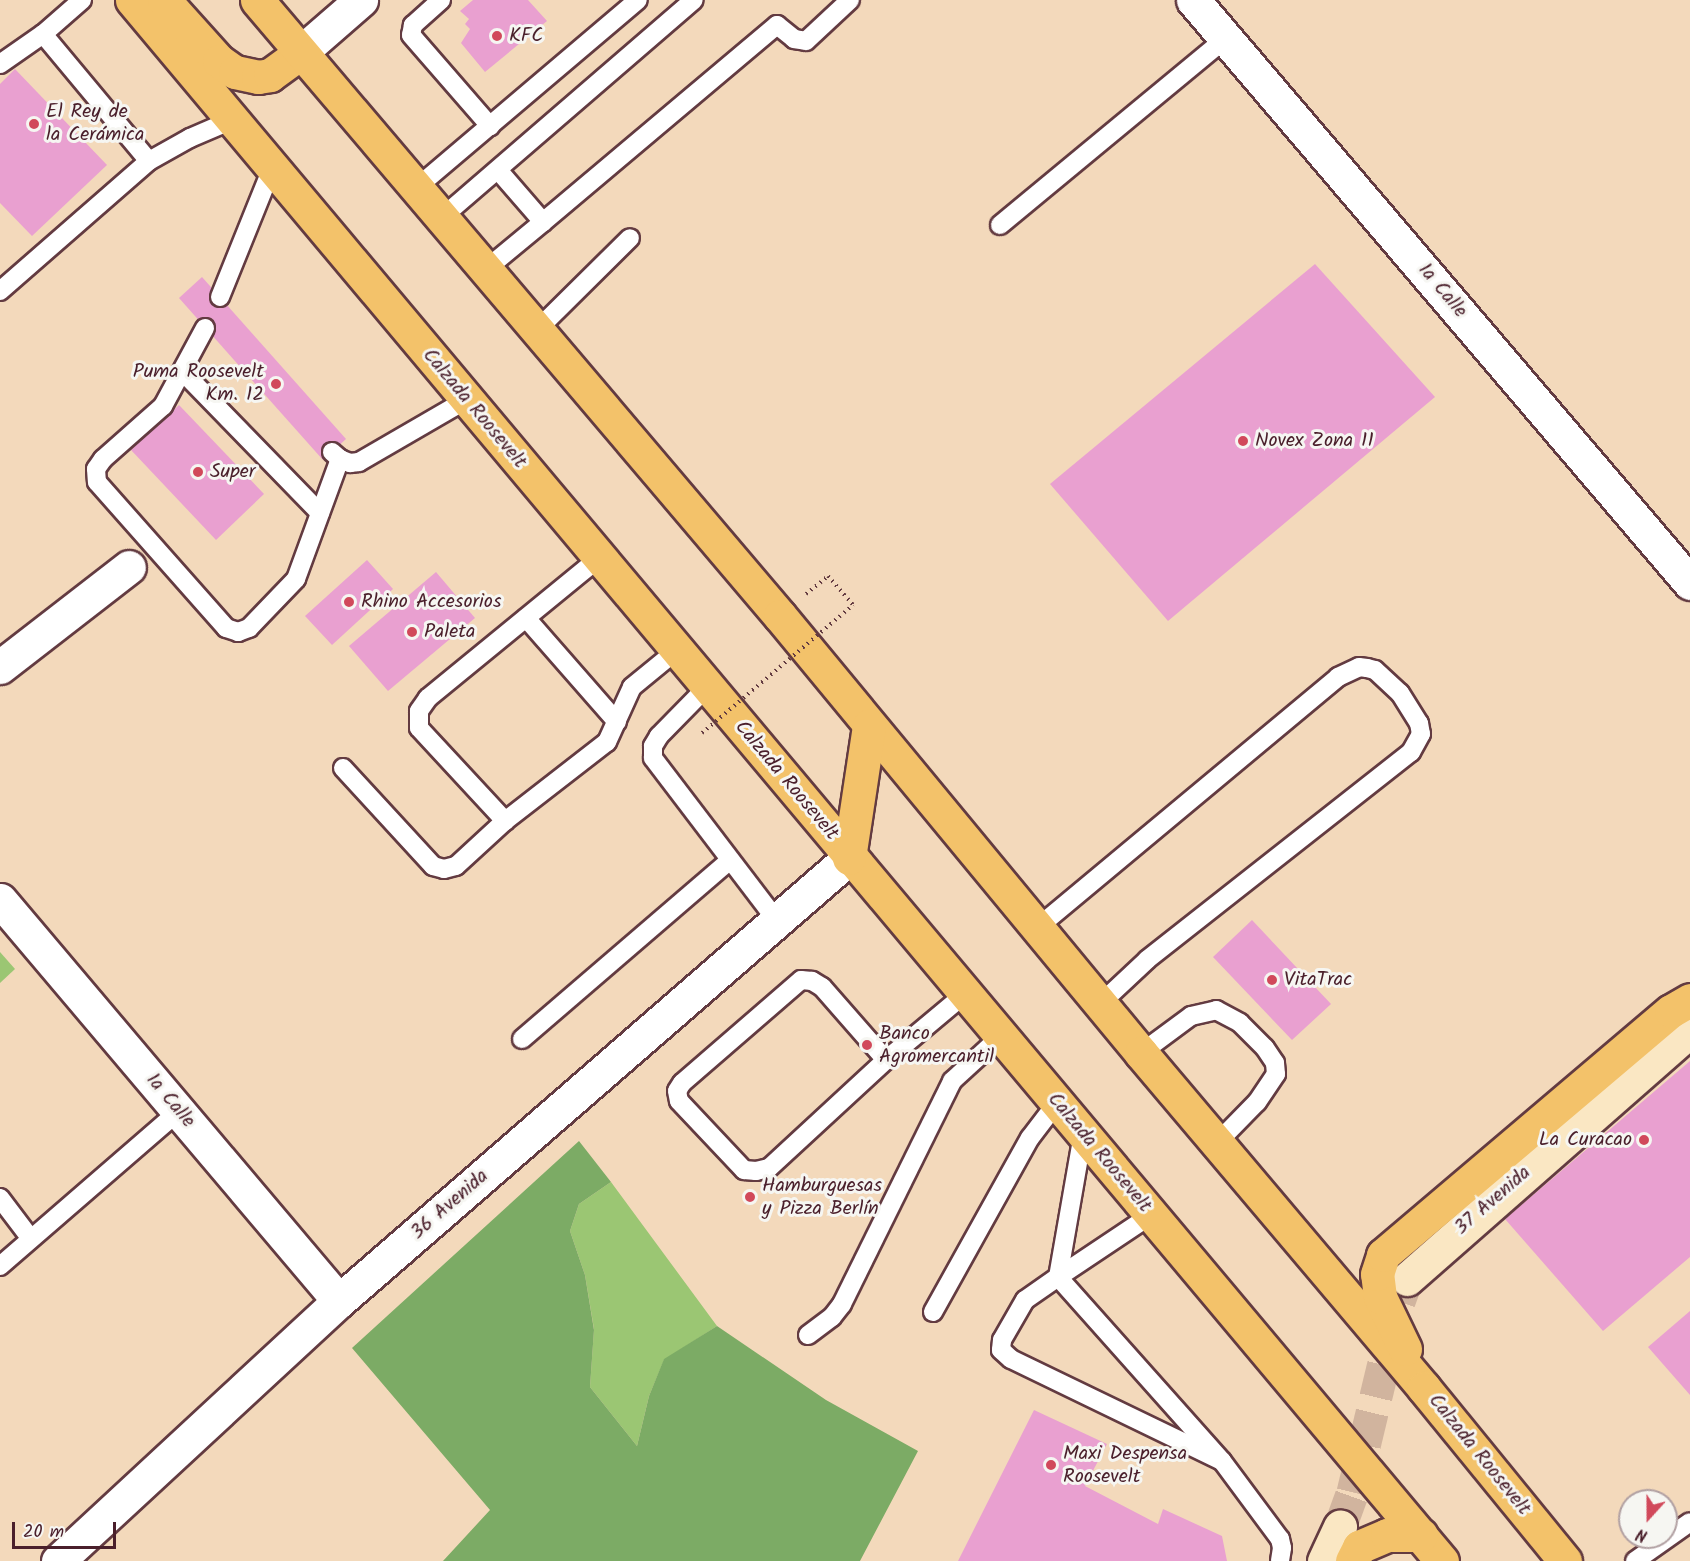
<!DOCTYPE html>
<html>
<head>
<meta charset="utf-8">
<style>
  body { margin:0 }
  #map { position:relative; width:1690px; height:1561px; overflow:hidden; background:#f3d9bb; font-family:Kalam,sans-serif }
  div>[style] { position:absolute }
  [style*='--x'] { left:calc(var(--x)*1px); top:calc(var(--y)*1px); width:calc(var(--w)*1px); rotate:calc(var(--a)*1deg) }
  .green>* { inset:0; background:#9bc673 }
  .forest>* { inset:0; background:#7cab65 }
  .building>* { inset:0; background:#e9a0d0 }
  .secondary-tunnel>* { height:33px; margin-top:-16.5px; transform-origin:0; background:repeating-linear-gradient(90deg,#d1b49e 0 33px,transparent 0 49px) }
  .path>* { height:4px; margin-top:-2px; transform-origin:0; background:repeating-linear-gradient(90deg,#633b41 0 1.5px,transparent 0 6px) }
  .roads { filter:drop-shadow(2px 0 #633b41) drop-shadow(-2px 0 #633b41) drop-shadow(0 2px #633b41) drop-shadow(0 -2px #633b41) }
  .lane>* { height:18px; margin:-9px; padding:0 9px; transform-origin:9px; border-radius:9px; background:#fff }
  .street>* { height:33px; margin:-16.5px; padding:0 16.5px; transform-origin:16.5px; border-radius:16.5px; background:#fff }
  .secondary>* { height:33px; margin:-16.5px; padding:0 16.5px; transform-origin:16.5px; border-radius:16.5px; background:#fae7c3 }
  .highway>* { height:33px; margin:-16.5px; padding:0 16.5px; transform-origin:16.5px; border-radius:16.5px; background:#f3c26a }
  .path-bridge>* { height:4px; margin-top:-2px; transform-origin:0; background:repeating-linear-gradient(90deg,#633b41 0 1.5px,transparent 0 6px) }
  .dots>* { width:16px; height:16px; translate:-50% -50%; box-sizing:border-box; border:3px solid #f6f6f2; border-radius:50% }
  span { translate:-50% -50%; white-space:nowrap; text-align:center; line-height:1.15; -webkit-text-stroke:6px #f6f6f2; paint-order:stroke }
  .poi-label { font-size:20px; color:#4a1f2b }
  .left { translate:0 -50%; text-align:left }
  .right { translate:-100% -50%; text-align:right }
  .street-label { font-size:20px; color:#4a1f2b }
  .north { position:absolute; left:1618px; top:1489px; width:60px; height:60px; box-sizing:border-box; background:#f6f6f2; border:2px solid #b1a0a2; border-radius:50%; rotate:201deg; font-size:16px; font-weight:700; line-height:24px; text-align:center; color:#4a1f2b }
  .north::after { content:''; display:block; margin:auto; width:21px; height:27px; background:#d1495b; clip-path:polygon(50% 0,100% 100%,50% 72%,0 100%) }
  .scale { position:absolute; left:12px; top:1522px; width:104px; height:27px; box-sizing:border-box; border:3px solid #4a1f2b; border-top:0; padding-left:8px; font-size:18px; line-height:21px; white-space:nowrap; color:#4a1f2b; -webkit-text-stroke:4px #f6f6f2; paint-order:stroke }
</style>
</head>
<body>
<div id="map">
  <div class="green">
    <div style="clip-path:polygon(0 952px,15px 969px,0 983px)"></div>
    <div style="clip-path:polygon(611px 1182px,717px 1326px,664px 1360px,649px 1396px,637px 1446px,590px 1387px,594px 1329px,585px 1275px,570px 1231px,579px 1204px)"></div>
  </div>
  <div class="forest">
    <div style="clip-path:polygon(579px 1141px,611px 1182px,579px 1204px,570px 1231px,585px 1275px,594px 1330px,590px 1387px,637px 1446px,649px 1396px,664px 1359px,717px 1326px,826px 1400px,918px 1451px,860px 1561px,443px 1561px,490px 1510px,352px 1348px)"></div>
  </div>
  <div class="building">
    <div style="clip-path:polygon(473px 0,528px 0,547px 21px,485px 72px,461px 43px,470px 29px,465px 24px,469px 19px,460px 11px)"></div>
    <div style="clip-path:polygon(15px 69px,107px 165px,32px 236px,0 203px,0 84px)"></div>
    <div style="clip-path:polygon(1315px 264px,1435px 397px,1168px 621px,1050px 484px)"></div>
    <div style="clip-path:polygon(202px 277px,346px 439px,323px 460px,179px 298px)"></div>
    <div style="clip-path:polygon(179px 405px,264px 494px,216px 540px,131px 450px)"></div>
    <div style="clip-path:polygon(367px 560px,393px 589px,332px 645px,305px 616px)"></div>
    <div style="clip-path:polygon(436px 572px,475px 618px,388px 691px,349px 646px)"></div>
    <div style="clip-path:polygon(1252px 920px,1331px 1004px,1292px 1040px,1213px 957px)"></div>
    <div style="clip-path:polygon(1690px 1061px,1690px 1257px,1603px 1331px,1505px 1219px)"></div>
    <div style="clip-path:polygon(1690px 1311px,1690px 1395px,1648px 1347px)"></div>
    <div style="clip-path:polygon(1034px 1410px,1107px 1444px,1085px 1486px,1158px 1524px,1163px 1509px,1222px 1536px,1227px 1561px,958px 1561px)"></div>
  </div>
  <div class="secondary-tunnel">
    <div style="--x:1340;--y:1527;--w:37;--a:-70"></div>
    <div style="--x:1353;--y:1492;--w:196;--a:-76.5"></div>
    <div style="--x:1399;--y:1301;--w:23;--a:-70"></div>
  </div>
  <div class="path">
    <div style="--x:806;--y:594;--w:28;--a:-39"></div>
    <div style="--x:828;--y:576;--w:38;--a:49"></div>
  </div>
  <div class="roads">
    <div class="lane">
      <div style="--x:82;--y:0;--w:52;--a:138.9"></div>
      <div style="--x:43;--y:34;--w:165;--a:50.2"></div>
      <div style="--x:149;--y:161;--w:47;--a:-29.3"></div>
      <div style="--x:190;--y:138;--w:46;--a:-23.2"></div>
      <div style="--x:441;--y:0;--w:38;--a:138"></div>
      <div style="--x:413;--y:25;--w:10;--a:101"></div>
      <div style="--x:411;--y:35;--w:121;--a:49"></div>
      <div style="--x:0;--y:64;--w:52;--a:-34.9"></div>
      <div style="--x:498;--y:170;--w:69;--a:49.1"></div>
      <div style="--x:543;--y:222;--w:306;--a:-40.1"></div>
      <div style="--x:777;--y:25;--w:22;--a:39"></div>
      <div style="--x:794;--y:39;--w:12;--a:9"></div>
      <div style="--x:806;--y:41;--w:60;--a:-43"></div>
      <div style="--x:415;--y:189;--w:292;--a:-40.3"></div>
      <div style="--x:440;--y:219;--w:335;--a:-40.8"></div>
      <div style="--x:1000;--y:225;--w:293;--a:-39.6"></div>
      <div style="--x:485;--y:270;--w:75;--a:-39.6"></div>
      <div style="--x:0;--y:291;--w:198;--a:-41.1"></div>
      <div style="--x:220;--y:297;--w:139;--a:-68"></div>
      <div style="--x:205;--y:328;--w:89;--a:118.3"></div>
      <div style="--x:163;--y:406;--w:80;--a:138.5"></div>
      <div style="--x:103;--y:459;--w:12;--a:125"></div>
      <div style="--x:96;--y:469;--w:13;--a:86"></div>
      <div style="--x:97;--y:482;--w:195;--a:48.5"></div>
      <div style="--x:226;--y:628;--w:13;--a:18"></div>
      <div style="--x:238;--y:632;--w:12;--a:-20"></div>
      <div style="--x:249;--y:628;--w:68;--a:-46.2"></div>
      <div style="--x:296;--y:579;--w:128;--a:-69.9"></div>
      <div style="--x:536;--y:331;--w:132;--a:-44.7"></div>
      <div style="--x:182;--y:371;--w:198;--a:45.8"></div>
      <div style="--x:332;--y:452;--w:11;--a:41"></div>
      <div style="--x:340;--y:459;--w:11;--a:22"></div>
      <div style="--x:350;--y:463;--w:9;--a:-6"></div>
      <div style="--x:359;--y:462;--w:124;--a:-30.1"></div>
      <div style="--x:599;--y:558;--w:221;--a:140.7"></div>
      <div style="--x:428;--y:698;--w:16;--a:125"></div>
      <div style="--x:419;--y:711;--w:17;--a:90"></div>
      <div style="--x:419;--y:728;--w:127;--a:47.2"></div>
      <div style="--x:505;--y:821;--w:129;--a:-37.8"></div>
      <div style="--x:607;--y:742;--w:60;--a:-65.6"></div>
      <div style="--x:632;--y:687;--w:57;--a:-39.3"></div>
      <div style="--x:526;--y:618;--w:138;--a:48.8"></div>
      <div style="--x:707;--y:687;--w:69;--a:134.4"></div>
      <div style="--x:659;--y:736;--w:12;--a:121"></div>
      <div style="--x:653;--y:746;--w:12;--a:90"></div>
      <div style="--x:653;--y:758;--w:205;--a:52.7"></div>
      <div style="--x:343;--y:768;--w:133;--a:47.4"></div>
      <div style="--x:433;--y:866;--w:11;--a:15"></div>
      <div style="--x:444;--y:869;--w:12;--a:-14"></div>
      <div style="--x:456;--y:866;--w:67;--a:-42.6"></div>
      <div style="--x:1037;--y:928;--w:392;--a:-39.8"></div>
      <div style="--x:1338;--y:677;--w:23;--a:-25"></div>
      <div style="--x:1359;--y:667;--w:8;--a:7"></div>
      <div style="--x:1367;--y:668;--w:8;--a:14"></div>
      <div style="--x:1375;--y:670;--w:34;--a:43"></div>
      <div style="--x:1400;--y:693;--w:36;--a:58"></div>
      <div style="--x:1419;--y:723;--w:11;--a:80"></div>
      <div style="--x:1421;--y:734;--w:21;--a:119"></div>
      <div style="--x:1411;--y:752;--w:336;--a:141.8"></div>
      <div style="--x:1147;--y:960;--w:64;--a:136.9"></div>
      <div style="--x:522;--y:1039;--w:274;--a:-40.7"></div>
      <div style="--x:1141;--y:1053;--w:62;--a:-36.5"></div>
      <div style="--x:1191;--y:1016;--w:26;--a:-13"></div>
      <div style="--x:1216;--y:1010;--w:27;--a:28"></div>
      <div style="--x:1240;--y:1023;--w:35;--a:45"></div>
      <div style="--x:1265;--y:1048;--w:18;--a:56"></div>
      <div style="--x:1275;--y:1063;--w:11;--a:85"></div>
      <div style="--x:1276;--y:1074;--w:34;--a:124"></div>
      <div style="--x:1257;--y:1102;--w:57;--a:134.3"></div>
      <div style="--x:886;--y:1060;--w:97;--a:-131.2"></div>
      <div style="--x:822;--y:987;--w:12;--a:-149"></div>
      <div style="--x:812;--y:981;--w:11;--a:-175"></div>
      <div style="--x:801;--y:980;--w:157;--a:139.1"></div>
      <div style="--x:682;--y:1083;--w:9;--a:122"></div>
      <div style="--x:677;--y:1091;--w:10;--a:79"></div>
      <div style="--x:679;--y:1101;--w:95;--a:46.7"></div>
      <div style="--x:744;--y:1170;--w:12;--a:5"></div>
      <div style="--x:756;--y:1171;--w:13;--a:-13"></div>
      <div style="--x:769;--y:1168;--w:159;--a:-42.7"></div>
      <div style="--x:886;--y:1060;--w:103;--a:-39.9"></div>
      <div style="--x:1083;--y:1134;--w:145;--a:99.9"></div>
      <div style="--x:1058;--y:1277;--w:40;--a:145.1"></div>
      <div style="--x:1025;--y:1300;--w:46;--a:119.9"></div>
      <div style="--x:1002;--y:1340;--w:10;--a:96"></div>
      <div style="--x:1001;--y:1350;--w:13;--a:42"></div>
      <div style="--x:1011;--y:1359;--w:234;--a:25.8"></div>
      <div style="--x:0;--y:1198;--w:51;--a:52.9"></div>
      <div style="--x:1151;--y:1215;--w:112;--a:146.3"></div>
      <div style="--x:1058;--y:1277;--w:246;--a:48.3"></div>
      <div style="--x:1222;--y:1461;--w:97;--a:53.4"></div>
      <div style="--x:1280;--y:1539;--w:9;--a:77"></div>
      <div style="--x:1282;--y:1548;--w:13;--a:99"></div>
      <div style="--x:0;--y:1266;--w:237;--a:-40.9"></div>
      <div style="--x:933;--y:1312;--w:199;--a:-60.9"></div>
      <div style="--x:1030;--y:1138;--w:43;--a:-52.6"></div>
      <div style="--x:808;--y:1335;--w:30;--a:-37"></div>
      <div style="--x:832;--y:1317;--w:16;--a:-52"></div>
      <div style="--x:842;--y:1304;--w:249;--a:-63.7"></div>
      <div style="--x:952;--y:1081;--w:65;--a:-42.5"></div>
      <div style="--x:1635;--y:1561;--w:67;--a:-35.3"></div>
    </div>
    <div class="street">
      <div style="--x:1193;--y:0;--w:766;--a:49.55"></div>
      <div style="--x:300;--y:53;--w:81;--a:-41"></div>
      <div style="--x:0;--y:667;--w:163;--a:-37.8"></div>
      <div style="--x:0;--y:900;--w:525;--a:49.79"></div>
      <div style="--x:58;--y:1561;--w:383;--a:-42.8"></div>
      <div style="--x:339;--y:1301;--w:676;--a:-40.98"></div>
    </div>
    <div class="secondary">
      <div style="--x:1407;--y:1279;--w:377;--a:-41.3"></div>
      <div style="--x:1324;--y:1561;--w:38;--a:-65"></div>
    </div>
    <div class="highway">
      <div style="--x:132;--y:0;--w:2038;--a:50"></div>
      <div style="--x:164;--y:0;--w:82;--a:48"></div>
      <div style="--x:219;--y:61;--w:19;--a:35"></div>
      <div style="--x:235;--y:72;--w:24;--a:12"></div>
      <div style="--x:258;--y:77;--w:12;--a:-9"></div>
      <div style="--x:270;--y:75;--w:37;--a:-36"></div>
      <div style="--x:257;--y:0;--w:808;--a:49.67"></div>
      <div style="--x:780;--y:616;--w:567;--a:50.44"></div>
      <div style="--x:1141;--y:1053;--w:439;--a:49.8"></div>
      <div style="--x:1424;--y:1388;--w:223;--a:50.8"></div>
      <div style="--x:849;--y:858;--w:134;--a:-81.4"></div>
      <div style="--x:1405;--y:1349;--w:58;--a:-115.7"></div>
      <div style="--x:1380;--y:1297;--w:23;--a:-97"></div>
      <div style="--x:1377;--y:1274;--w:20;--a:-72"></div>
      <div style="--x:1383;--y:1255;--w:377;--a:-40.3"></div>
      <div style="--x:1671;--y:1011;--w:22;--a:-30"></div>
      <div style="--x:1352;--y:1561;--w:16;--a:-63"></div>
      <div style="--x:1359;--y:1547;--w:30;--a:-23"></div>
      <div style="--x:1387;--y:1535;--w:34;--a:0"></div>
    </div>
  </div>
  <div class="path-bridge">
    <div style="--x:702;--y:733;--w:198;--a:-40.3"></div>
  </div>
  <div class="dots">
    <div style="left:497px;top:36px;background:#d1495b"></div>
    <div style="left:34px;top:124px;background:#d1495b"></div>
    <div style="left:276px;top:384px;background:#d1495b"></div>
    <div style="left:1243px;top:441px;background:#d1495b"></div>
    <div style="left:198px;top:472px;background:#d1495b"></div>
    <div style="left:349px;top:602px;background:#d1495b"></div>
    <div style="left:412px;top:632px;background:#d1495b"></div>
    <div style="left:1272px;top:980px;background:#d1495b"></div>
    <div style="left:867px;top:1045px;background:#d1495b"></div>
    <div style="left:1644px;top:1140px;background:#d1495b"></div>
    <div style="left:750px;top:1197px;background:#d1495b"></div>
    <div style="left:1051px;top:1465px;background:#d1495b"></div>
  </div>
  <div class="poi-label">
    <span class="left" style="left:509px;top:36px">KFC</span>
    <span class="left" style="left:46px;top:124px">El Rey de<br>la Cerámica</span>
    <span class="right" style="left:264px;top:384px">Puma Roosevelt<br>Km. 12</span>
    <span class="left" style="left:1255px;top:441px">Novex Zona 11</span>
    <span class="left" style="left:210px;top:472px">Super</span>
    <span class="left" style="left:361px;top:602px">Rhino Accesorios</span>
    <span class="left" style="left:424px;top:632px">Paleta</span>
    <span class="left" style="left:1284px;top:980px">VitaTrac</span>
    <span class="left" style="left:879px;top:1046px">Banco<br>Agromercantil</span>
    <span class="right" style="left:1632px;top:1140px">La Curacao</span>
    <span class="left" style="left:762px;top:1198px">Hamburguesas<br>y Pizza Berlín</span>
    <span class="left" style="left:1063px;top:1466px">Maxi Despensa<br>Roosevelt</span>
  </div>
  <div class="street-label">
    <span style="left:1442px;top:291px;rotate:50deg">1a Calle</span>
    <span style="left:474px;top:409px;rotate:50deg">Calzada Roosevelt</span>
    <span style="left:786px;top:781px;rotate:50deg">Calzada Roosevelt</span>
    <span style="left:170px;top:1101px;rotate:50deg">1a Calle</span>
    <span style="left:1099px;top:1153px;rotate:50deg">Calzada Roosevelt</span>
    <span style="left:1493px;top:1201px;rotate:-41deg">37 Avenida</span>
    <span style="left:450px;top:1205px;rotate:-41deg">36 Avenida</span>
    <span style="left:1479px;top:1455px;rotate:51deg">Calzada Roosevelt</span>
  </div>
  <div class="north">N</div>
  <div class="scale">20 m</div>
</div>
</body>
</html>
